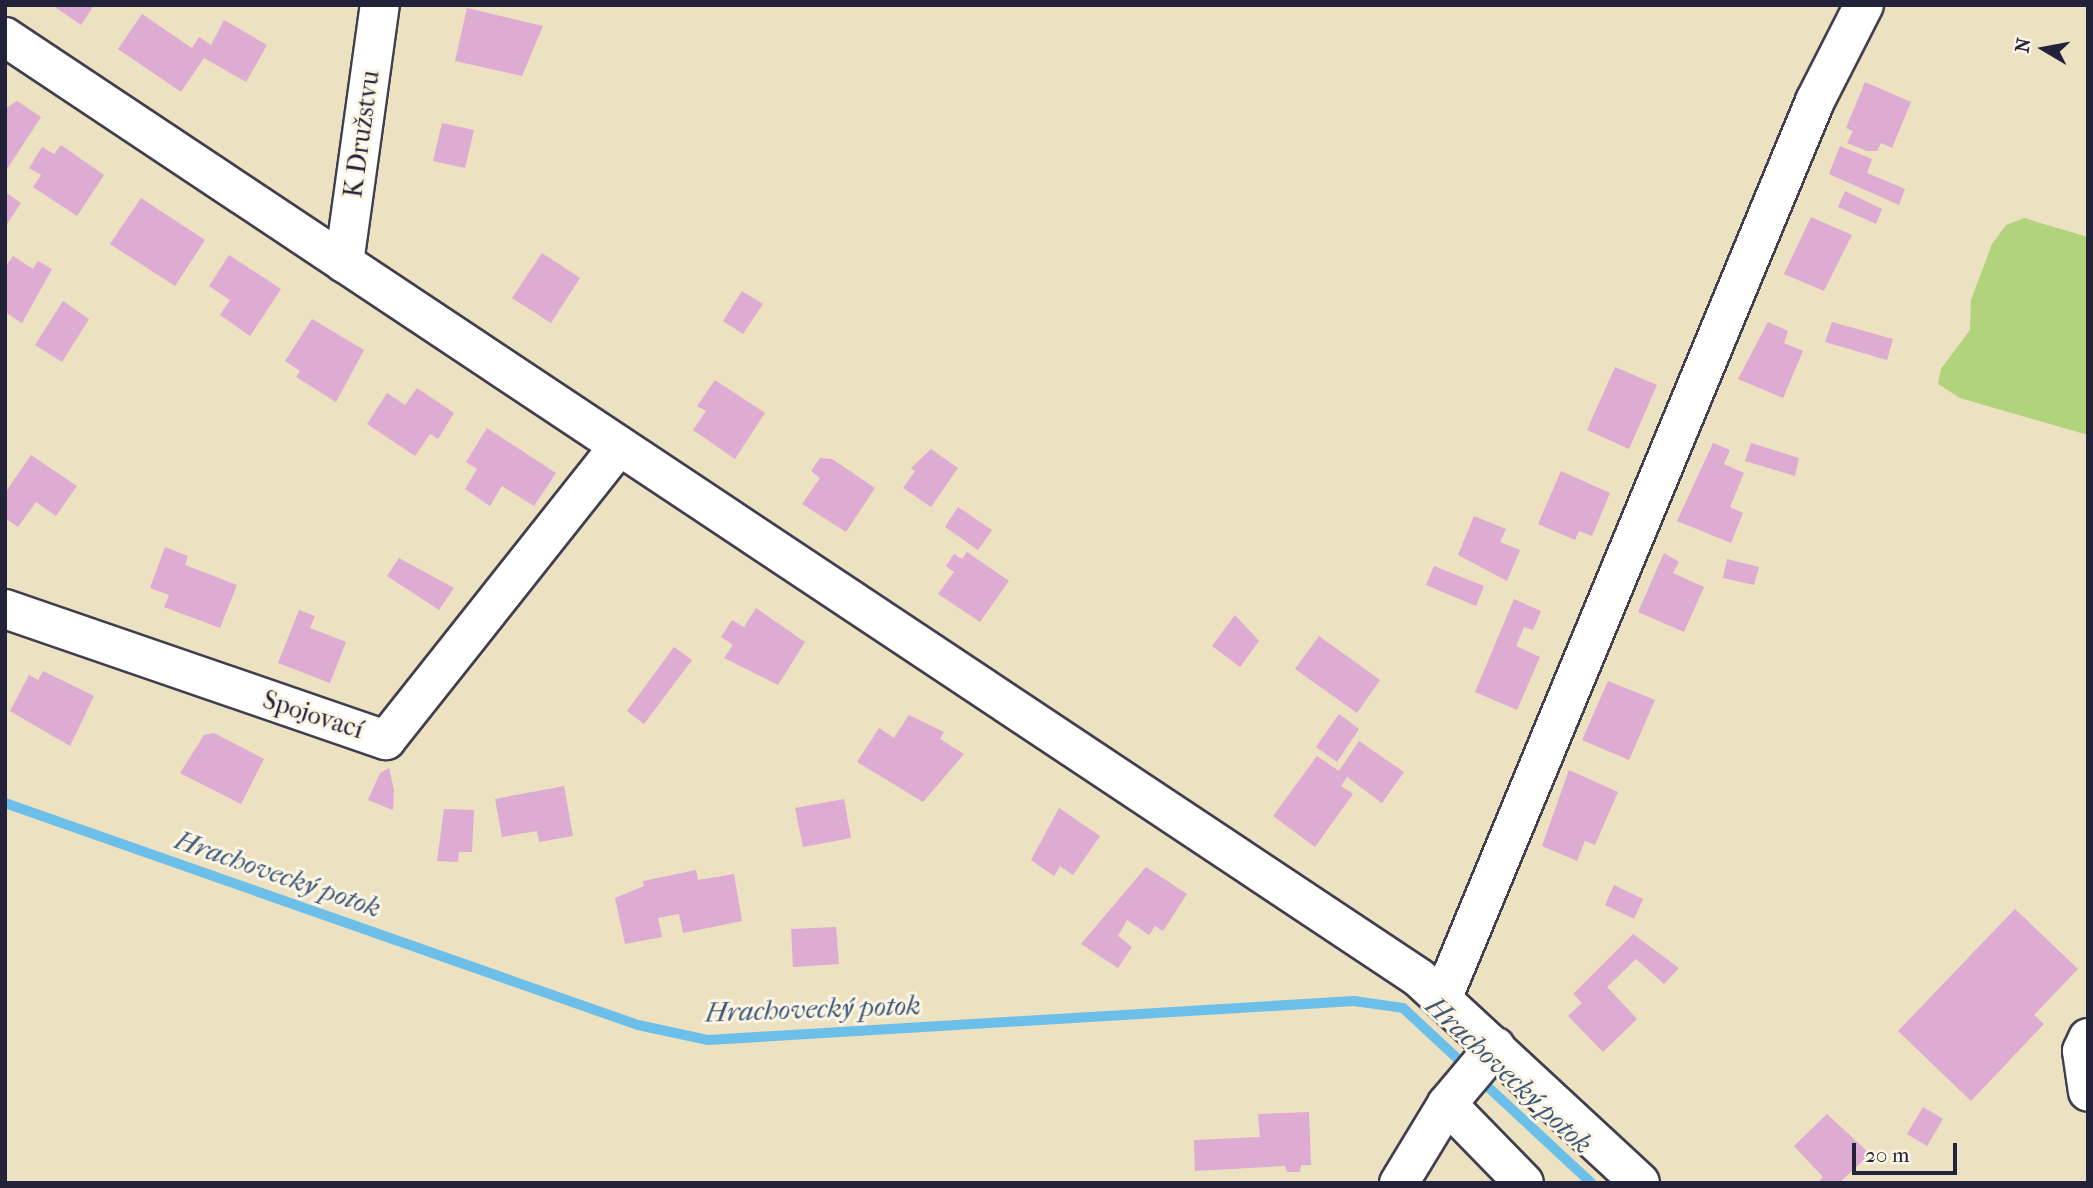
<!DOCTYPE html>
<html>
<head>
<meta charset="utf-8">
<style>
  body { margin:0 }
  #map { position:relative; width:2093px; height:1188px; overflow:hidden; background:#ece1c0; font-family:"IM FELL French Canon",serif }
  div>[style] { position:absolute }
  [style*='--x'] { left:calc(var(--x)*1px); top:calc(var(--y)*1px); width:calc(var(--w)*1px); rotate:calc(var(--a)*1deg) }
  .green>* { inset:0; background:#b1d37c }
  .stream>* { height:10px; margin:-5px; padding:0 5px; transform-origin:5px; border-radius:5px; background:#6cbfe8 }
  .building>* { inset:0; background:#deabd3 }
  .roads { filter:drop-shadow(2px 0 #403f4f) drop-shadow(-2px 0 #403f4f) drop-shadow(0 2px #403f4f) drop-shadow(0 -2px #403f4f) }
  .minor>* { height:38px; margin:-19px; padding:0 19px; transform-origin:19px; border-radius:19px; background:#fff }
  span { translate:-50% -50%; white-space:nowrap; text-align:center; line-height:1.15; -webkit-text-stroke:6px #fcf5e5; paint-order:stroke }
  .street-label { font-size:26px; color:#22223b }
  .water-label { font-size:28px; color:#3c5978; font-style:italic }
  .frame { position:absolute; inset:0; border:7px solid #22223b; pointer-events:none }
  .north { position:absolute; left:2009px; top:14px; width:70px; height:70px; -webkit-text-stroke:5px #fcf5e5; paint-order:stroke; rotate:280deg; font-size:19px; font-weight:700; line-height:28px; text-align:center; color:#22223b }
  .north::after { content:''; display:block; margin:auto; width:24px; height:32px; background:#22223b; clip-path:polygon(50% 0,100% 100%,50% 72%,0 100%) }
  .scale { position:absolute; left:1852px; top:1143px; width:105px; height:32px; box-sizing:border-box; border:4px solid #22223b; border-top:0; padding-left:9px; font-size:21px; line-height:24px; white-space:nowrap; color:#22223b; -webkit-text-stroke:5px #fcf5e5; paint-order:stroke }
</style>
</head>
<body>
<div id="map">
  <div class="green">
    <div style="clip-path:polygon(2024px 218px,2088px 237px,2088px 435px,1960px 398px,1938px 384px,1941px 369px,1970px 330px,1971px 300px,1992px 244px,2006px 225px)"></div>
  </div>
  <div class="stream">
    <div style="--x:5;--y:803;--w:671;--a:19.33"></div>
    <div style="--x:638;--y:1025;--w:72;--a:12.1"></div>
    <div style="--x:708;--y:1040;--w:647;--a:-3.45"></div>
    <div style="--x:1354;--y:1001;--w:49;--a:8.1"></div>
    <div style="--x:1403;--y:1008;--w:257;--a:42.9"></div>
  </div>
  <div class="building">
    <div style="clip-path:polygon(52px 5px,94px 5px,81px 25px)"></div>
    <div style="clip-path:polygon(467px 8px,543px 26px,522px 76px,455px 61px)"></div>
    <div style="clip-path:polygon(142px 14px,192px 48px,199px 37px,211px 45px,224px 20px,267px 45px,246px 82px,204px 58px,181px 92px,118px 49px)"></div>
    <div style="clip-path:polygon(1865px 82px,1911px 102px,1892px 148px,1881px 143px,1877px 151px,1867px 151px,1847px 143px,1853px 131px,1846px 128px)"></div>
    <div style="clip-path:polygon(17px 101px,41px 117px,5px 172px,5px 109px)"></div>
    <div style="clip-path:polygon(442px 123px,474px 130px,465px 168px,433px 161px)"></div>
    <div style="clip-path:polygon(61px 145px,104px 175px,77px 216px,33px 187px,41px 175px,29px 168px,42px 147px,54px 154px)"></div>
    <div style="clip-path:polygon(1840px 146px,1872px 159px,1867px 173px,1905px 189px,1899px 205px,1829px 174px)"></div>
    <div style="clip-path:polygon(1845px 191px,1882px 209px,1876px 224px,1838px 207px)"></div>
    <div style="clip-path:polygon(5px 192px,21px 203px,5px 227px)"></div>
    <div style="clip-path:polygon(141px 198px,205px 240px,175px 286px,110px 244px)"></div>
    <div style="clip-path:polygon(1811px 217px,1852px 235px,1824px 291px,1784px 274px)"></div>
    <div style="clip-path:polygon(542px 253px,580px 278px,551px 323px,512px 298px)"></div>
    <div style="clip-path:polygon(229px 255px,281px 289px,250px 336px,220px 315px,230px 300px,209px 286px)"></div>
    <div style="clip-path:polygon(13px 256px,33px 269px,38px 261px,52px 269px,22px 323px,5px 312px,5px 267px)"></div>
    <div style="clip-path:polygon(742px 291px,763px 304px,743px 334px,723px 321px)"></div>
    <div style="clip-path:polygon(63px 301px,89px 319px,62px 362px,35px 345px)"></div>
    <div style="clip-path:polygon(312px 319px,364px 350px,336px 402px,296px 377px,300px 371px,285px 361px)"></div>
    <div style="clip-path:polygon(1768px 322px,1788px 331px,1784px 343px,1803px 351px,1783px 398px,1738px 379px)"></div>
    <div style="clip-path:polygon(1832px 322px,1893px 339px,1887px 360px,1825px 342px)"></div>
    <div style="clip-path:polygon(1615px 367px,1657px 385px,1629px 449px,1587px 430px)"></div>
    <div style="clip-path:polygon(715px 380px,765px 413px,735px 459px,693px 430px,706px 411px,697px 406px)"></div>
    <div style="clip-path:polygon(417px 388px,454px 413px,438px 439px,430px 434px,415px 456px,367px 424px,387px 393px,405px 405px)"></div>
    <div style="clip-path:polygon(487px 428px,556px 473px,534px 506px,502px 486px,490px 506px,465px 489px,477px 469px,466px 462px)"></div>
    <div style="clip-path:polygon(1713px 443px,1730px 450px,1724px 464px,1744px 473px,1730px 507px,1743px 513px,1731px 543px,1677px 521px)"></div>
    <div style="clip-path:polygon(1751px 443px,1799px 458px,1795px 476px,1745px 461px)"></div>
    <div style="clip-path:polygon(931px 449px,958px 468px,931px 507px,903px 488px,915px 471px,911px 468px)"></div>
    <div style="clip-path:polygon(31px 455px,77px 486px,56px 516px,36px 502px,18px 527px,5px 518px,5px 493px)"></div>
    <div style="clip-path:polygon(820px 458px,832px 459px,875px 488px,846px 532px,802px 504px,820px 478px,811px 471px)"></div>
    <div style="clip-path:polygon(1561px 471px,1610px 493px,1592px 536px,1579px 531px,1575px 540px,1538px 524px)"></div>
    <div style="clip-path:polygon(958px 507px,992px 530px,978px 550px,945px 527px)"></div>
    <div style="clip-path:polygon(1474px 516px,1506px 529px,1500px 542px,1520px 550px,1507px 581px,1458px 555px)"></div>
    <div style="clip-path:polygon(165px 547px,188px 556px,185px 565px,237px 585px,220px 628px,164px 607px,169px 595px,150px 588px)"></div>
    <div style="clip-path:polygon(967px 552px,1009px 581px,980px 622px,938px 594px,954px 572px,946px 566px,954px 554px,962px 559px)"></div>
    <div style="clip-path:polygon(1664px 553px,1679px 562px,1673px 573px,1704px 587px,1684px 632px,1638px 612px)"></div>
    <div style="clip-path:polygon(399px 558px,454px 588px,439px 610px,387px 576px)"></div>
    <div style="clip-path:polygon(1727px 559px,1759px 567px,1754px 585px,1723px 578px)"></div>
    <div style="clip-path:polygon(1434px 566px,1484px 586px,1476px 606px,1426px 585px)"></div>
    <div style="clip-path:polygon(1514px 599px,1541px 611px,1533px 630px,1524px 627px,1516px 646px,1540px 657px,1517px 710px,1475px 692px)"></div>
    <div style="clip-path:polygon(756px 608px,805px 642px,778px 685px,724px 658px,733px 645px,721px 637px,732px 620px,744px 627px)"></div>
    <div style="clip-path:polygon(299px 610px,315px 616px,310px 628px,346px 642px,330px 683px,278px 663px)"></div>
    <div style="clip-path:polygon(1235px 615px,1259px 641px,1240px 667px,1212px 646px)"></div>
    <div style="clip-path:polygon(1319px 636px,1380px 680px,1357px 713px,1295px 669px)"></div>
    <div style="clip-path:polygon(674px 647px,692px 660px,644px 724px,627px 711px)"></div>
    <div style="clip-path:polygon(43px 671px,94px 696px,70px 746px,10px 711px,29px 675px,38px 680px)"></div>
    <div style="clip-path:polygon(1608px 681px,1655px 700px,1629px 760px,1582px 740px)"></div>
    <div style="clip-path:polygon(1339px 714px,1359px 729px,1337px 762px,1316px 747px)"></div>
    <div style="clip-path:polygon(909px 715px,944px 732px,940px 739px,964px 754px,923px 802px,857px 762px,879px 728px,894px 738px)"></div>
    <div style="clip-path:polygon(214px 733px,264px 759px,241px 804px,180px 773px,204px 735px)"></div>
    <div style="clip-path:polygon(1359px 741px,1404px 772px,1382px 803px,1347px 777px,1341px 786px,1353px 794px,1315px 847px,1273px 816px,1317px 756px,1339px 771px)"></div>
    <div style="clip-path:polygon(389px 768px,394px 790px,393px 810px,368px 800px,380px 773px)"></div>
    <div style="clip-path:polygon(1569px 770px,1618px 792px,1595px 845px,1585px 841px,1577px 861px,1542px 846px)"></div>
    <div style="clip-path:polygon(564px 786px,573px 836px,539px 842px,537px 831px,502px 837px,495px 799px)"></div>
    <div style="clip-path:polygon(844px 799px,851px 838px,803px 847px,795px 808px)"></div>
    <div style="clip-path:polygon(1059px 808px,1100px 836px,1073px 875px,1060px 866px,1054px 876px,1031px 860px)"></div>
    <div style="clip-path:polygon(444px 809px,474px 810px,472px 852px,459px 852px,458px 862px,437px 861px)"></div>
    <div style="clip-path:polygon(1146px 867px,1187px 894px,1163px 931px,1155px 926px,1149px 935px,1127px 920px,1118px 936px,1132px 947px,1118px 968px,1081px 944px)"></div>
    <div style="clip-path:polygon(696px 870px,698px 880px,734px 874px,742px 921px,683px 933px,679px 914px,658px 918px,662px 937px,625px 944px,615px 898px,644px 886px,643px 881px)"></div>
    <div style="clip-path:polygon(1614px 885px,1643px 899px,1634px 919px,1605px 905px)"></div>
    <div style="clip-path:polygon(2015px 909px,2078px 969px,2034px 1015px,2044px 1024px,1971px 1101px,1898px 1031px)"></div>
    <div style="clip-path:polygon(836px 927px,839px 964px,793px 967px,791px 929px)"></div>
    <div style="clip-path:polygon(1633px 934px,1679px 968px,1664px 984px,1636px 959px,1607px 987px,1637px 1019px,1603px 1052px,1568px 1016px,1582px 1003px,1573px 994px)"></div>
    <div style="clip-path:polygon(1923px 1107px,1943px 1119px,1927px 1146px,1907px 1134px)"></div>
    <div style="clip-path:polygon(1309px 1112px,1311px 1165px,1301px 1165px,1300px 1172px,1287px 1172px,1285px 1166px,1195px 1171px,1194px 1140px,1260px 1137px,1258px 1114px)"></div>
    <div style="clip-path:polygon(1827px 1114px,1870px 1154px,1839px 1183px,1817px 1183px,1823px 1177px,1794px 1146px)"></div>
  </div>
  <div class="roads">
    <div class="minor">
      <div style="--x:5;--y:37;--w:1698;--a:33.64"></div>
      <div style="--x:1419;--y:978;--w:301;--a:42.8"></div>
      <div style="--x:344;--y:263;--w:260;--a:-82.1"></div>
      <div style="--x:5;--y:609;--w:403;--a:19"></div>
      <div style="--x:386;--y:740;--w:375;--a:-51.6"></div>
      <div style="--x:1443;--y:997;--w:970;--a:-67.45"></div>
      <div style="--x:1815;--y:101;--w:108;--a:-63"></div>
      <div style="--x:2088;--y:1038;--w:14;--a:115"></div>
      <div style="--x:2082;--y:1051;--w:41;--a:81.7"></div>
      <div style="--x:1447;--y:1104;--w:110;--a:45.7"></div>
      <div style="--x:1399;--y:1183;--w:92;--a:-58.7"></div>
      <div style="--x:1447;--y:1104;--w:75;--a:-49.9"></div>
    </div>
  </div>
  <div class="street-label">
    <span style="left:362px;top:134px;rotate:-82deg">K Družstvu</span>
    <span style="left:313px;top:715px;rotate:18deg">Spojovací</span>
  </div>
  <div class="water-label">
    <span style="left:278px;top:874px;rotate:19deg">Hrachovecký potok</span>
    <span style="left:813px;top:1009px;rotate:-2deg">Hrachovecký potok</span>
    <span style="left:1509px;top:1075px;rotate:43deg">Hrachovecký potok</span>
  </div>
  <div class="frame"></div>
  <div class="north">N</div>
  <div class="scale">20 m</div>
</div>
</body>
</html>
